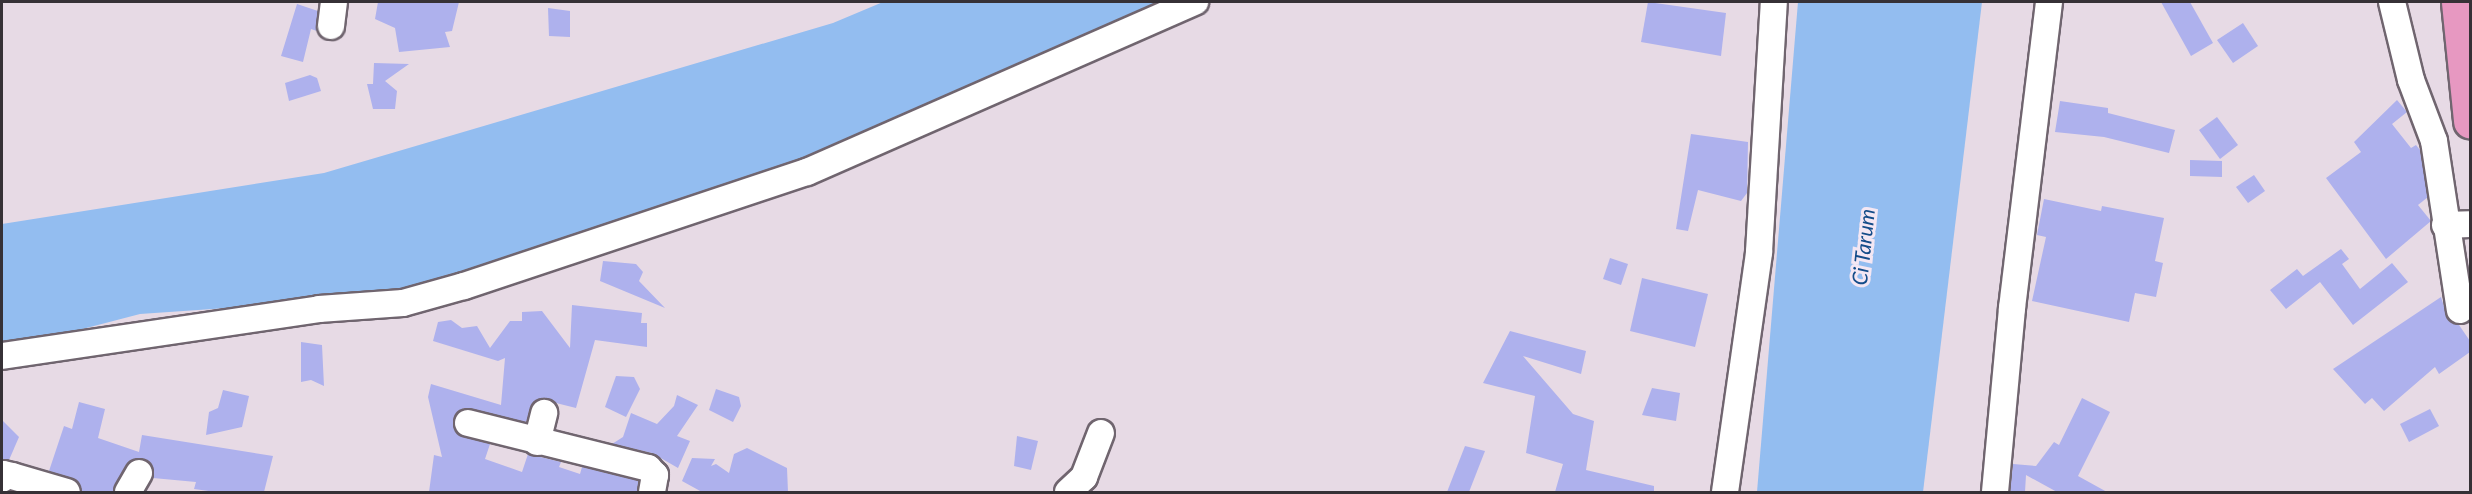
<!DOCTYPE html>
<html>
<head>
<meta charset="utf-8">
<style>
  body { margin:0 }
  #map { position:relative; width:2472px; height:494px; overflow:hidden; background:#e7dae5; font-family:Lato,sans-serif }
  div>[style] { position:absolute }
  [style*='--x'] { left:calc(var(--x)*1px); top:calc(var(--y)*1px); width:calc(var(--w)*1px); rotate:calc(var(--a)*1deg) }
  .water>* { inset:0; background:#93bdf0 }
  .building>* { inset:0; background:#aeb1ed }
  .roads { filter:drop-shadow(2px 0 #70656f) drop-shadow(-2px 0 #70656f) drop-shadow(0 2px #70656f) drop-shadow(0 -2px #70656f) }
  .minor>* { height:26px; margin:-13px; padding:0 13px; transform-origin:13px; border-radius:13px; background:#fff }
  .major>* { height:33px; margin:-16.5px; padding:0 16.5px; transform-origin:16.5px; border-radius:16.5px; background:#e798c1 }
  span { translate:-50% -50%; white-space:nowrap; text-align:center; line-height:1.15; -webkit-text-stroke:6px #f4e7f3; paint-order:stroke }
  .water-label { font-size:21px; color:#144c89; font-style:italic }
  .frame { position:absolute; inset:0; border:3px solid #363136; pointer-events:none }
</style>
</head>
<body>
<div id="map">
  <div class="water">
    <div style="clip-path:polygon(883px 2px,1173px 2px,750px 187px,480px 273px,389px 297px,140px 314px,2px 350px,2px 224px,324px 173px,833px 23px)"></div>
    <div style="clip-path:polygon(1798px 2px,1982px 2px,1923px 492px,1757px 492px)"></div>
  </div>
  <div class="building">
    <div style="clip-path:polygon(378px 2px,459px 2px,452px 31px,445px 32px,450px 47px,399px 52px,395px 28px,375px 19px)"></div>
    <div style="clip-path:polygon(1648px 2px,1726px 13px,1721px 56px,1641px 42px)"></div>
    <div style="clip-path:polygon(2161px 2px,2190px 2px,2213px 43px,2191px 56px)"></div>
    <div style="clip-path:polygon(297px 4px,318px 11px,317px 31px,311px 29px,303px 62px,281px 56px)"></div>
    <div style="clip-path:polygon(548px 8px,570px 11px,570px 37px,549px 36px)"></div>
    <div style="clip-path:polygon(2243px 23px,2258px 46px,2233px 63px,2217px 40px)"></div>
    <div style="clip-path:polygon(374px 63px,409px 64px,385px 81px,397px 91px,395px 109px,373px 109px,367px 84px,373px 84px)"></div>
    <div style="clip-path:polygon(310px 75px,317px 78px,321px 91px,289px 101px,285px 83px)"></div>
    <div style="clip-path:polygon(2397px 100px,2407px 112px,2392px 124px,2411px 148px,2416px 145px,2420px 150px,2428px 197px,2418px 205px,2431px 221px,2386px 259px,2326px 178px,2361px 152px,2354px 142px)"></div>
    <div style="clip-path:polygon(2060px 101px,2108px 108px,2108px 113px,2175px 130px,2169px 153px,2104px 137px,2055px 132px)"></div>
    <div style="clip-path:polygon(2217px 117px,2238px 145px,2220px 159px,2199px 130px)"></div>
    <div style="clip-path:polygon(1691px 134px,1748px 142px,1747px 193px,1741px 201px,1698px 190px,1688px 231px,1676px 229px)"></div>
    <div style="clip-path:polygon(2190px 160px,2222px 161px,2222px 177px,2190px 176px)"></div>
    <div style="clip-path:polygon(2254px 175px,2265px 191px,2248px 203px,2236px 187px)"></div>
    <div style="clip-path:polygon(2044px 199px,2101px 211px,2102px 206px,2164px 218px,2155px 261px,2163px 263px,2156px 297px,2135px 293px,2129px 322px,2032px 301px,2046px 237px,2037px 235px)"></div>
    <div style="clip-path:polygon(2341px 249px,2349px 259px,2342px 264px,2360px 289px,2392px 263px,2408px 282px,2353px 325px,2320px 282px,2286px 309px,2270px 290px,2297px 269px,2303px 276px)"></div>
    <div style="clip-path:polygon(1610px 258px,1628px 264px,1621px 285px,1603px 279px)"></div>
    <div style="clip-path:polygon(603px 261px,636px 264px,643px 272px,639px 281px,665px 308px,600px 281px)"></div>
    <div style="clip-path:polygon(1642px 278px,1708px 294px,1695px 347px,1630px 331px)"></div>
    <div style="clip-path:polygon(2441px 297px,2448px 319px,2459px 325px,2470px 341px,2470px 352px,2439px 374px,2435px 367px,2384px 411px,2372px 398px,2365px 404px,2333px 369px)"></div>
    <div style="clip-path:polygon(572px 305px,642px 313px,641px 323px,647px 323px,647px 347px,595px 340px,576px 408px,540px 399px,533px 403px,526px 422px,464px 408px,454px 419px,454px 428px,464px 437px,490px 444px,485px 459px,522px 472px,528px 454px,561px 462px,559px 467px,580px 474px,582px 467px,639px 481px,637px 492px,429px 492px,434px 455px,442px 457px,428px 397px,431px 384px,501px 405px,505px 358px,498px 361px,433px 341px,438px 322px,451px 320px,462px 328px,477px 326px,490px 348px,510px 321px,522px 321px,522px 312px,542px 311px,570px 348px)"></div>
    <div style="clip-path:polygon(1510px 331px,1586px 351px,1581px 374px,1523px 356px,1573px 414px,1594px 421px,1586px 470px,1654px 486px,1654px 492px,1555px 492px,1563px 464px,1526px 453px,1535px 396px,1483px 383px)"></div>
    <div style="clip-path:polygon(301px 342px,322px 345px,324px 386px,311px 380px,301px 382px)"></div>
    <div style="clip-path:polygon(616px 376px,634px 377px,640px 389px,626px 417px,605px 407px)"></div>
    <div style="clip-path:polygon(1652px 388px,1680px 393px,1676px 421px,1642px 415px)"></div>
    <div style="clip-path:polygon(716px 389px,739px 397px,741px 406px,733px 422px,709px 410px)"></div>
    <div style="clip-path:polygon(223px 390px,249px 396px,242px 427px,206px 435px,209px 412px,218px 408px)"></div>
    <div style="clip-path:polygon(677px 395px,698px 405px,677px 436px,690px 441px,678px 468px,652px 453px,612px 444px,623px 437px,631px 413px,657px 424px,674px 406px)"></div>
    <div style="clip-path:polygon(2082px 398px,2110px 412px,2078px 476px,2107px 492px,2057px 492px,2026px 475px,2025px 492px,2010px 492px,2013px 464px,2036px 466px,2054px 442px,2059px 445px)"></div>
    <div style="clip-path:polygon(79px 402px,105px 409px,98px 438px,139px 452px,142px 435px,273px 456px,264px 492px,216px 492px,194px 489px,196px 482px,153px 478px,152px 465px,140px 458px,126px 465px,113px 492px,82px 492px,77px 481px,49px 471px,64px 426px,72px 429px)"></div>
    <div style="clip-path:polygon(2430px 409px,2439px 426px,2409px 442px,2400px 424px)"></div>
    <div style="clip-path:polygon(2px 420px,19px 437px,9px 460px,2px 459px)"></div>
    <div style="clip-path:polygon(1017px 436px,1038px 441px,1031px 470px,1014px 466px)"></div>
    <div style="clip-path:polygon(1465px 446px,1485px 451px,1469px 492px,1447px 492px)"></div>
    <div style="clip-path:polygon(747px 448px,787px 468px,788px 492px,702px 492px,682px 481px,692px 458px,715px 459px,711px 466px,716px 464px,729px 473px,734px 454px)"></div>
  </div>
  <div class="roads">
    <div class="minor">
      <div style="--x:2392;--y:2;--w:80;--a:76.3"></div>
      <div style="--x:2411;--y:80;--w:65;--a:69.3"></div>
      <div style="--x:2434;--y:141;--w:171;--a:81.3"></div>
      <div style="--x:331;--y:26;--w:24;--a:-83"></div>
      <div style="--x:2445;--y:225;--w:25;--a:-2"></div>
      <div style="--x:2;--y:356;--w:320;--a:-8.4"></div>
      <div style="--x:319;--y:309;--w:84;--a:-4.1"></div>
      <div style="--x:403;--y:303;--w:63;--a:-15.6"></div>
      <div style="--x:464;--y:286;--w:361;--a:-18.4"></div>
      <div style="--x:807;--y:172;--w:424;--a:-23.7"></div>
      <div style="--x:468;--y:423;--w:186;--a:14"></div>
      <div style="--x:648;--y:468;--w:10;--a:45"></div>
      <div style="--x:655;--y:475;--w:17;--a:100"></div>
      <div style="--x:537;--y:442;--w:30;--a:-76"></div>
      <div style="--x:2;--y:479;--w:5;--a:-79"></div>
      <div style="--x:3;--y:474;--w:9;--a:13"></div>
      <div style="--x:12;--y:476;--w:57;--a:16.2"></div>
      <div style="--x:128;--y:492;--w:22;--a:-60"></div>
      <div style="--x:1068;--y:492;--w:22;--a:-43"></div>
      <div style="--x:1084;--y:477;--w:47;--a:-68.9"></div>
      <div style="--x:1725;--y:492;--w:242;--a:-81.9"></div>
      <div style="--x:1759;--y:252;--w:250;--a:-86.6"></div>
      <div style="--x:1995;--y:492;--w:185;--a:-84.7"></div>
      <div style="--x:2012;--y:308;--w:308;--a:-83.1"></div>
    </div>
    <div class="major">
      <div style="--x:2458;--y:2;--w:120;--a:84.2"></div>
    </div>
  </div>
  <div class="water-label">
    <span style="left:1863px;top:247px;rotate:-84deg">Ci Tarum</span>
  </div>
  <div class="frame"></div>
</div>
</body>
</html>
